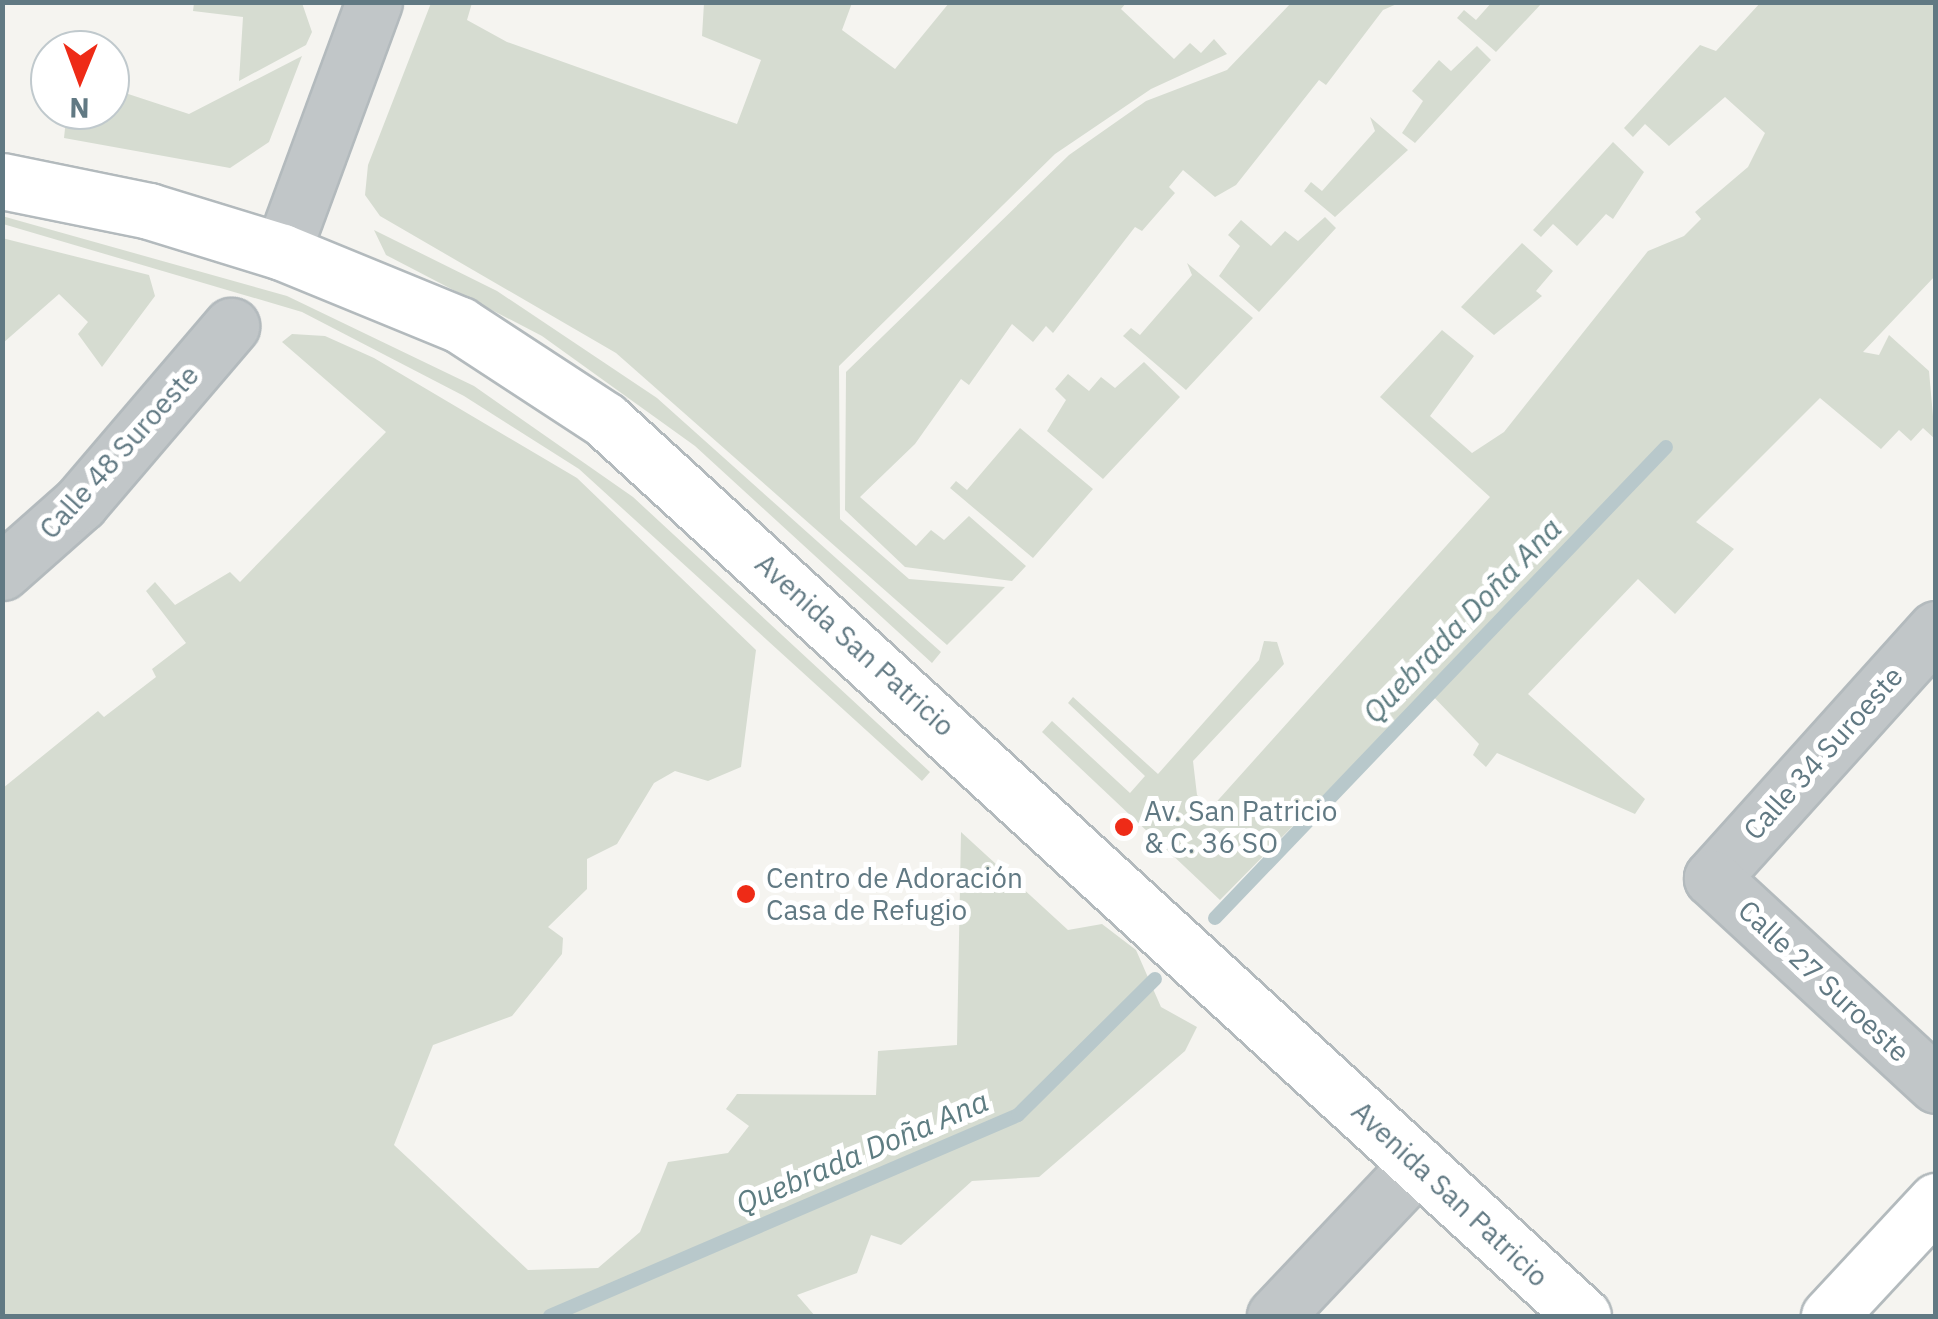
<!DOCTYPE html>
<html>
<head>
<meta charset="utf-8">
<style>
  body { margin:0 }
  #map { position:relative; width:1938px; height:1319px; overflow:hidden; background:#f5f4f0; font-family:"IBM Plex Sans",sans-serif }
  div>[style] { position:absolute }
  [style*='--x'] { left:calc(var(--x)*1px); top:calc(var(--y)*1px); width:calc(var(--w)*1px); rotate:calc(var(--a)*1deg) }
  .green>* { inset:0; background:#d6dcd1 }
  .stream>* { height:14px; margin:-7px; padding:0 7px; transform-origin:7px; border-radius:7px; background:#b8c8cb }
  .roads { filter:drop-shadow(2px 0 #b3babd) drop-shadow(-2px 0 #b3babd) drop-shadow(0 2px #b3babd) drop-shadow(0 -2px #b3babd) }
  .street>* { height:55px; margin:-27.5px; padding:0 27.5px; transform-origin:27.5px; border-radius:27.5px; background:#c1c6c8 }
  .secondary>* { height:55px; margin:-27.5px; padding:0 27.5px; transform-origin:27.5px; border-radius:27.5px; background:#fff }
  .dots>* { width:28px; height:28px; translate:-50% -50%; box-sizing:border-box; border:5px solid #fff; border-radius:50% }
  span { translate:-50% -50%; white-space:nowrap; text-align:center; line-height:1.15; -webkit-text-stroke:10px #fff; paint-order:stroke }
  .street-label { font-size:28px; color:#617983 }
  .poi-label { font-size:28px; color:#617983 }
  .left { translate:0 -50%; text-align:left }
  .water-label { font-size:30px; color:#5d7c81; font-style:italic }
  .frame { position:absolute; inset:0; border:5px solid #617983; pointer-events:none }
  .north { position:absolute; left:30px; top:30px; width:100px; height:100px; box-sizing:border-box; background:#fff; border:2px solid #c0c9cd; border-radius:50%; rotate:181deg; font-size:28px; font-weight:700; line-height:40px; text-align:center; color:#617983 }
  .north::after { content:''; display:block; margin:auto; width:35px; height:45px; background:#ee2b17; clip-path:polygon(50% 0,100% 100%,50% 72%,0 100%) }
</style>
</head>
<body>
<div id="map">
  <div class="green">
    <div style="clip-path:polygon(1492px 2px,1542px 2px,1542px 3px,1496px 52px,1457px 18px,1464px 10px,1476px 20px)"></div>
    <div style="clip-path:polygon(1761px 2px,1935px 3px,1935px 276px,1863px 352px,1879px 355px,1889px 335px,1929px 371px,1935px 439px,1923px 428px,1911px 441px,1899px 430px,1881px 449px,1820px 398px,1696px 522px,1734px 549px,1675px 614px,1638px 579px,1528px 694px,1645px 799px,1635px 814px,1497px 753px,1486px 767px,1473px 755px,1479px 744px,1427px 690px,1220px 900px,1042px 732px,1052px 721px,1130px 793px,1145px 776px,1068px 703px,1073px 697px,1158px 774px,1259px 660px,1264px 641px,1277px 642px,1284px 664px,1193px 761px,1197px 795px,1211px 808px,1490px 497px,1380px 397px,1442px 330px,1474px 356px,1430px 416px,1472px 453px,1504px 432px,1648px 251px,1684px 236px,1701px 219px,1695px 212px,1748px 167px,1765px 133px,1725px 97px,1669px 146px,1645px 124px,1633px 137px,1624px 128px,1700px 45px,1716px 51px)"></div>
    <div style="clip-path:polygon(194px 3px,302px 3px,312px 32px,306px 45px,239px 81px,243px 17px,193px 11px)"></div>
    <div style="clip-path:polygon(949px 3px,1126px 3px,1121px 9px,1174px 59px,1190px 43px,1201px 53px,1214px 39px,1227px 54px,1151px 89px,1055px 154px,839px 366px,840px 519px,909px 579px,1005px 587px,947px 645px,616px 353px,380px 216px,365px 195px,368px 165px,431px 3px,472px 3px,467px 20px,507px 42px,737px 124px,761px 60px,702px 36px,704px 3px,852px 3px,842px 30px,895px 69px)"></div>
    <div style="clip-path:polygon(1291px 3px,1399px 3px,1383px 10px,1326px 85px,1319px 80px,1236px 185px,1215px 197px,1183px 170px,1169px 187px,1175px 193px,1142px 231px,1135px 227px,1053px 333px,1046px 326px,1033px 342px,1012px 324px,969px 385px,961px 379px,915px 444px,860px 497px,916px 546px,931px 530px,944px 540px,969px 516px,1026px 566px,1012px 581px,905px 567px,845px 510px,846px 372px,1069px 155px,1146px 101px,1227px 70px)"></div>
    <div style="clip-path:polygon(1477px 46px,1491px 60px,1415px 143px,1402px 133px,1423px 101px,1412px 91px,1439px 60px,1451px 71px)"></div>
    <div style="clip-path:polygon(302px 56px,269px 142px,230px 168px,64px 138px,67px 110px,110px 110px,110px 88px,189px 114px)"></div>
    <div style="clip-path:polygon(1370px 117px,1408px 150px,1335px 217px,1304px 191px,1311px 182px,1322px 191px,1375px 131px)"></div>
    <div style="clip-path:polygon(1613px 142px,1644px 172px,1613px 219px,1606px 214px,1577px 246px,1553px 224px,1541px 237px,1533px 230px)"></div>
    <div style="clip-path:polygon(2px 216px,287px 296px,474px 386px,633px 497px,930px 772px,922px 781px,579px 469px,464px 396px,302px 312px,3px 224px)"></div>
    <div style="clip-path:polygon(1325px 217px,1336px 228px,1259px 312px,1219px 276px,1240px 246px,1228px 235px,1241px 220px,1271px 246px,1285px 231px,1298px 241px)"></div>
    <div style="clip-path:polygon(374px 230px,497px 291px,657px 398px,941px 652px,932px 663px,695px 446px,542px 336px,386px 255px)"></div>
    <div style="clip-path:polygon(2px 238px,149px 275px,155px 296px,102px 367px,78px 334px,88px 322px,59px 294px,3px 343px)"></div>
    <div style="clip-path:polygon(1522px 243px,1553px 271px,1536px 291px,1542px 296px,1494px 335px,1461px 307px)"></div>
    <div style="clip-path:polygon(1187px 263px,1253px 318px,1186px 390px,1123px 336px,1131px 328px,1140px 335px,1192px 275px)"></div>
    <div style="clip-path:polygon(292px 334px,325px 336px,374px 358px,577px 478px,756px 650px,741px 767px,708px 781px,675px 771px,654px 783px,617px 844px,587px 859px,587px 889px,548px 927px,563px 938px,562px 954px,512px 1016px,433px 1045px,394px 1145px,528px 1270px,598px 1268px,640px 1232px,668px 1162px,728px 1153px,749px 1126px,726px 1109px,737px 1094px,876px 1095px,878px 1051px,957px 1045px,961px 832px,1068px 930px,1102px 924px,1136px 950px,1161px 1007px,1197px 1027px,1185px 1051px,1039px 1177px,972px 1181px,901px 1245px,871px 1235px,857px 1273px,797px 1295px,815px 1316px,3px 1316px,3px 788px,98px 711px,104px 717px,156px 677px,152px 669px,186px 643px,146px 591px,155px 582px,175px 605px,230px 572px,240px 582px,386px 432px,282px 342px)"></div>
    <div style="clip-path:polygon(1144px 362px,1180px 397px,1103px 479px,1047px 431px,1066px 400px,1055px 389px,1068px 374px,1089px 391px,1101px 377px,1115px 388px)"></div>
    <div style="clip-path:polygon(1020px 428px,1093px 489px,1033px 558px,950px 488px,956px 481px,967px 490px)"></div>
  </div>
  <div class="stream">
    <div style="--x:1215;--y:918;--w:652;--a:-46.24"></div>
    <div style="--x:550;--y:1316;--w:509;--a:-23.24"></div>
    <div style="--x:1018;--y:1115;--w:193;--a:-44.8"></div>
  </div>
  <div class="roads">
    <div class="street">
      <div style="--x:282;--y:252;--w:266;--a:-69.8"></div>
      <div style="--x:2;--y:572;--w:104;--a:-41.5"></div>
      <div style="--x:80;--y:503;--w:233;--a:-49.5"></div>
      <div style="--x:1936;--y:629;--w:335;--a:132"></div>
      <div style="--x:1712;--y:878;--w:305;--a:42.7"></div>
      <div style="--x:1275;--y:1316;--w:208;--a:-46.6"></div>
    </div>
    <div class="secondary">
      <div style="--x:2;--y:181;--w:150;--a:11.5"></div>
      <div style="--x:149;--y:211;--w:139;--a:17.1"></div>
      <div style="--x:282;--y:252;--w:192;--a:22.3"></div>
      <div style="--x:460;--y:325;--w:173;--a:33.2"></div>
      <div style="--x:605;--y:420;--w:1326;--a:42.49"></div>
      <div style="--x:1829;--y:1316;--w:157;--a:-47.1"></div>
    </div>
  </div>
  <div class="dots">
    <div style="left:1124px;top:827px;background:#ee2b17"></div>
    <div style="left:746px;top:894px;background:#ee2b17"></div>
  </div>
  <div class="street-label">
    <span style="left:119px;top:452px;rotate:-48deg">Calle 48 Suroeste</span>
    <span style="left:855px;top:645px;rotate:42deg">Avenida San Patricio</span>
    <span style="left:1823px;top:753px;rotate:-48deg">Calle 34 Suroeste</span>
    <span style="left:1824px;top:981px;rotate:43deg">Calle 27 Suroeste</span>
    <span style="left:1450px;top:1194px;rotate:43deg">Avenida San Patricio</span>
  </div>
  <div class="poi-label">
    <span class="left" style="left:1144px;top:827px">Av. San Patricio<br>&amp; C. 36 SO</span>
    <span class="left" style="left:766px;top:894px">Centro de Adoración<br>Casa de Refugio</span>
  </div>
  <div class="water-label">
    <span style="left:1462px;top:620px;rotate:-46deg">Quebrada Doña Ana</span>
    <span style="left:862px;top:1152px;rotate:-23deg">Quebrada Doña Ana</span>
  </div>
  <div class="frame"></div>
  <div class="north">N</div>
</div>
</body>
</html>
